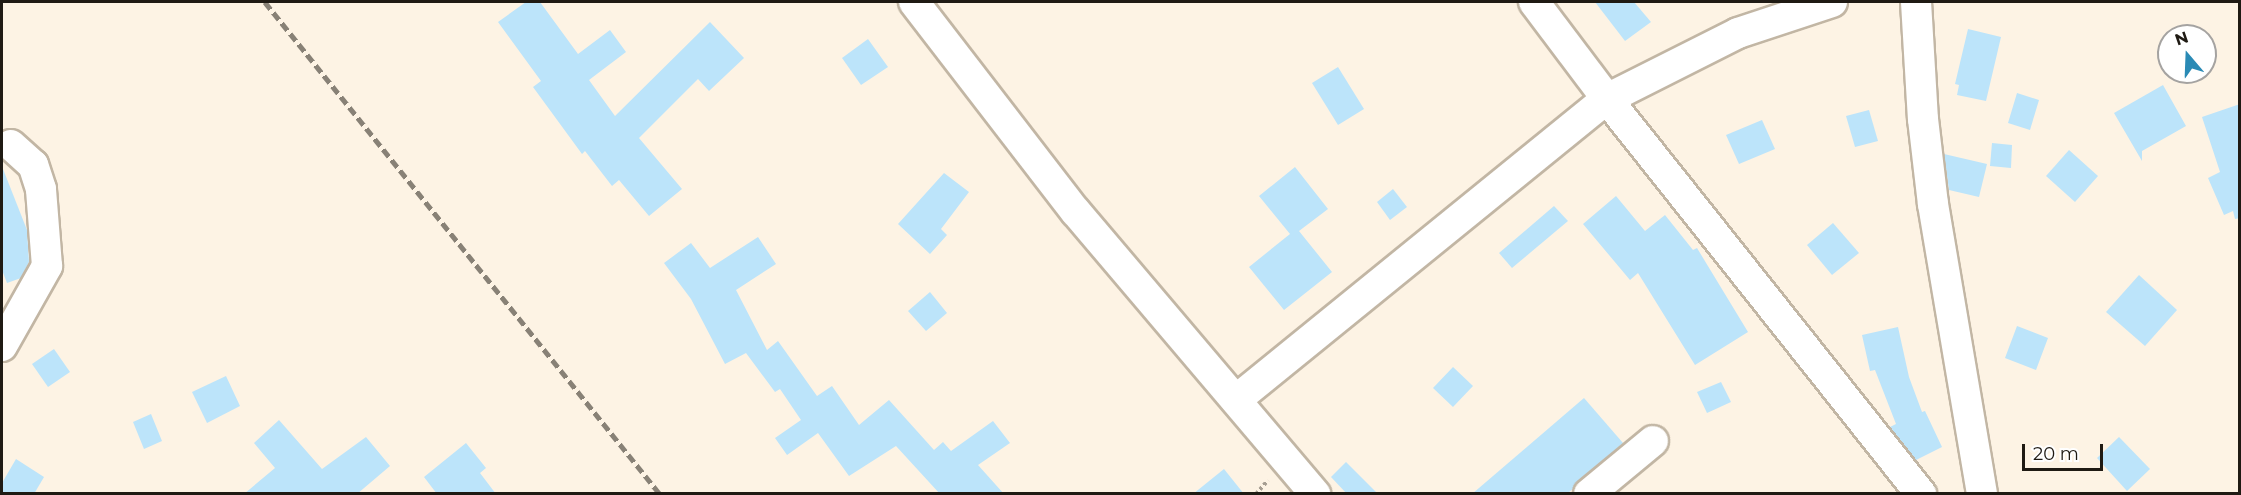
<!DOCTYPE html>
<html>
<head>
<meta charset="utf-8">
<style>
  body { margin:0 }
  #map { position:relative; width:2241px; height:495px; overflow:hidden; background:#fdf3e4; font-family:Montserrat,sans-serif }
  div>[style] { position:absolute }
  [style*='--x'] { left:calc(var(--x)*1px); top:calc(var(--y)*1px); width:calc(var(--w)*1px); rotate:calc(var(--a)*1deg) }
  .building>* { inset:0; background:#bce4fa }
  .path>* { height:4px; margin-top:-2px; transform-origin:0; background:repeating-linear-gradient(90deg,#a69e92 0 3px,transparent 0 6px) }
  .roads { filter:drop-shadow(2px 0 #c2b6a4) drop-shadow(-2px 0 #c2b6a4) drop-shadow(0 2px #c2b6a4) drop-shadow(0 -2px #c2b6a4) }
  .minor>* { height:30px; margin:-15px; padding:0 15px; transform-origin:15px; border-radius:15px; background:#fff }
  .rail>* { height:4.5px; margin-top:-2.25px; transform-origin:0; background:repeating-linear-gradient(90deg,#888176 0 9px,transparent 0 13.5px) }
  span { translate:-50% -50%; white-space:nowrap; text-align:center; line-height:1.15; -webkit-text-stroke:4.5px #fff; paint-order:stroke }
  .frame { position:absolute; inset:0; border:3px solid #1f1a13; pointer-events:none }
  .north { position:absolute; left:2157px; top:24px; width:60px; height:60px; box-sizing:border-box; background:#fff; border:2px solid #a5a3a1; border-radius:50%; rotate:341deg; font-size:16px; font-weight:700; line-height:24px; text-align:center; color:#1f1a13 }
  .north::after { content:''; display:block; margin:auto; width:21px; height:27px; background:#2a8ab5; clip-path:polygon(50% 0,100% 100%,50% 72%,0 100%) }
  .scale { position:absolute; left:2022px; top:444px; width:81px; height:27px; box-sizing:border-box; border:3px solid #1f1a13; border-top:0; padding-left:8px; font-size:18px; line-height:21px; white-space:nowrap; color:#1f1a13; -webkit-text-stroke:4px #fff; paint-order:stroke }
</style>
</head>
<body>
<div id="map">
  <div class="building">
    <div style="clip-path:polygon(526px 2px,540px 2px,578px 54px,610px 30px,626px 52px,589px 80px,615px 116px,710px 22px,744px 58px,709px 91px,698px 79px,639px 138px,682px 189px,649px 216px,619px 180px,612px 186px,585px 151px,582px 154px,533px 87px,541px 81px,498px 22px)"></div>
    <div style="clip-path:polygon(1595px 2px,1634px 2px,1651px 22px,1625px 41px)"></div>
    <div style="clip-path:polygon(1968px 29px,2001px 37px,1986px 101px,1957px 95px,1959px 85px,1955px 84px)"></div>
    <div style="clip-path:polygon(868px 39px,888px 67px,861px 85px,842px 58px)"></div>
    <div style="clip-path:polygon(1338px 67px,1364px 109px,1338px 125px,1312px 83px)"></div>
    <div style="clip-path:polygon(2163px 85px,2186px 126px,2142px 151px,2142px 161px,2114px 113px)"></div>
    <div style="clip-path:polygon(2017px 93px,2039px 100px,2030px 130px,2008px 123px)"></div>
    <div style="clip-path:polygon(2240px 104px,2240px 218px,2235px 219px,2233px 211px,2224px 215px,2208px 178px,2220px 172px,2202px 117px)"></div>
    <div style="clip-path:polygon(1869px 110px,1878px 141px,1855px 147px,1846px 116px)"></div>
    <div style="clip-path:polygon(1762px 120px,1775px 149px,1739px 164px,1726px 135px)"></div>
    <div style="clip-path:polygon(1992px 143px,2012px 145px,2011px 168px,1990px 166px)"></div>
    <div style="clip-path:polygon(2069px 150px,2098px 176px,2075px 202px,2046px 176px)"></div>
    <div style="clip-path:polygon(1944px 154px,1987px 164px,1979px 197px,1949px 190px)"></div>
    <div style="clip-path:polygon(1295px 167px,1328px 209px,1299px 231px,1332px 272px,1284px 310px,1249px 267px,1290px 234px,1259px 196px)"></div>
    <div style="clip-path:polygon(3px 169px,27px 230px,29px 262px,21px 278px,7px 283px,2px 270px)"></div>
    <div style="clip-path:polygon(944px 173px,969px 192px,941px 229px,947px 235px,930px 254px,898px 224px)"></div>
    <div style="clip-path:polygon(1393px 189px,1407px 207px,1390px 220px,1377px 202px)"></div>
    <div style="clip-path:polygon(1616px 196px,1645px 231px,1665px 215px,1693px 250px,1697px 248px,1748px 332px,1695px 365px,1638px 273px,1630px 280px,1583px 224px)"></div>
    <div style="clip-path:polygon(1554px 206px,1568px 221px,1512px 268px,1499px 253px)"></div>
    <div style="clip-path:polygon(1833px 223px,1859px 253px,1832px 275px,1807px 245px)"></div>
    <div style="clip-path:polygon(758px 237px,776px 264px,736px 290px,767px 350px,778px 341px,817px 396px,832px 386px,859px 425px,889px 400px,934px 450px,943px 442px,951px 451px,993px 421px,1010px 443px,978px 465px,1004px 494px,940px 494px,896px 446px,849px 476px,818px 433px,787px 455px,775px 438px,801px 420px,780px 389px,775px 392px,746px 353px,725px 364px,691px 299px,664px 263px,691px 243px,710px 268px)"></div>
    <div style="clip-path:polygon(2139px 275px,2177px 310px,2145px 346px,2106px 312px)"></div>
    <div style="clip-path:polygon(930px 292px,947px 313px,926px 331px,908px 311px)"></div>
    <div style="clip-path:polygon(2017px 326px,2048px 338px,2036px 370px,2005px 358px)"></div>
    <div style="clip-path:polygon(1898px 327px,1909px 377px,1922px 412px,1925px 411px,1942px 447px,1916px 460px,1890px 427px,1896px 424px,1875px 370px,1870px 371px,1862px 335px)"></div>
    <div style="clip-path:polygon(54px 349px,70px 372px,48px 387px,32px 364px)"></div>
    <div style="clip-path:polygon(1453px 367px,1473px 386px,1453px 407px,1433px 388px)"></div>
    <div style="clip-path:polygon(226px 376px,240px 406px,207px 423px,192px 392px)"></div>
    <div style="clip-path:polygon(1721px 382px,1731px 402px,1707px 413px,1697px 392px)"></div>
    <div style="clip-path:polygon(1584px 398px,1623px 443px,1567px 494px,1472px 494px)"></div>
    <div style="clip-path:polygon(151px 414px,162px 441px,144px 449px,133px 422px)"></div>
    <div style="clip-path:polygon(279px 420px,322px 469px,366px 437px,390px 466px,357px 494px,244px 494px,275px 468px,254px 443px)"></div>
    <div style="clip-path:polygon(2119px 437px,2150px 469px,2127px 491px,2097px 458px)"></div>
    <div style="clip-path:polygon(466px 443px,486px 468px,480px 473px,496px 494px,437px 494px,424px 477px)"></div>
    <div style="clip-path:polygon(16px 459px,44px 477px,34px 494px,2px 494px,2px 483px)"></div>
    <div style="clip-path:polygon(1346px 462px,1378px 494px,1347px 494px,1331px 477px)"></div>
    <div style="clip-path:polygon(1224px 469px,1244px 494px,1193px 494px)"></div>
  </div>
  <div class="path">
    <div style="--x:1256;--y:494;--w:18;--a:-49"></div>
  </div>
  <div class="roads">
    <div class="minor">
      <div style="--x:914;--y:2;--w:265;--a:52.4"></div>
      <div style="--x:1076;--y:212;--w:370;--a:49.7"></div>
      <div style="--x:1534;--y:2;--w:121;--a:53"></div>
      <div style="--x:1607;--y:99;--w:505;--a:51.52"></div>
      <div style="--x:1916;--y:2;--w:117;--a:86.6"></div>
      <div style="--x:1923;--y:119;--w:86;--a:83.3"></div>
      <div style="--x:1933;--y:204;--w:294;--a:80.4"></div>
      <div style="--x:2;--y:346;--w:92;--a:-60.6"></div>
      <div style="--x:47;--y:266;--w:77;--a:-94.5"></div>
      <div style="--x:41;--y:189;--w:25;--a:-108"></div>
      <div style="--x:33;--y:165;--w:30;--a:-138"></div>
      <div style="--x:1236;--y:400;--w:478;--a:-39.1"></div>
      <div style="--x:1607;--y:99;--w:147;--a:-26.7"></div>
      <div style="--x:1738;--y:33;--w:99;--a:-18.3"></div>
      <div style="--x:1589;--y:494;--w:83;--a:-39.6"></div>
    </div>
  </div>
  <div class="rail">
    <div style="--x:265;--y:2;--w:631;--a:51.24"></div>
  </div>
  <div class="frame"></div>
  <div class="north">N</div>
  <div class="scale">20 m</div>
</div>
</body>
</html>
